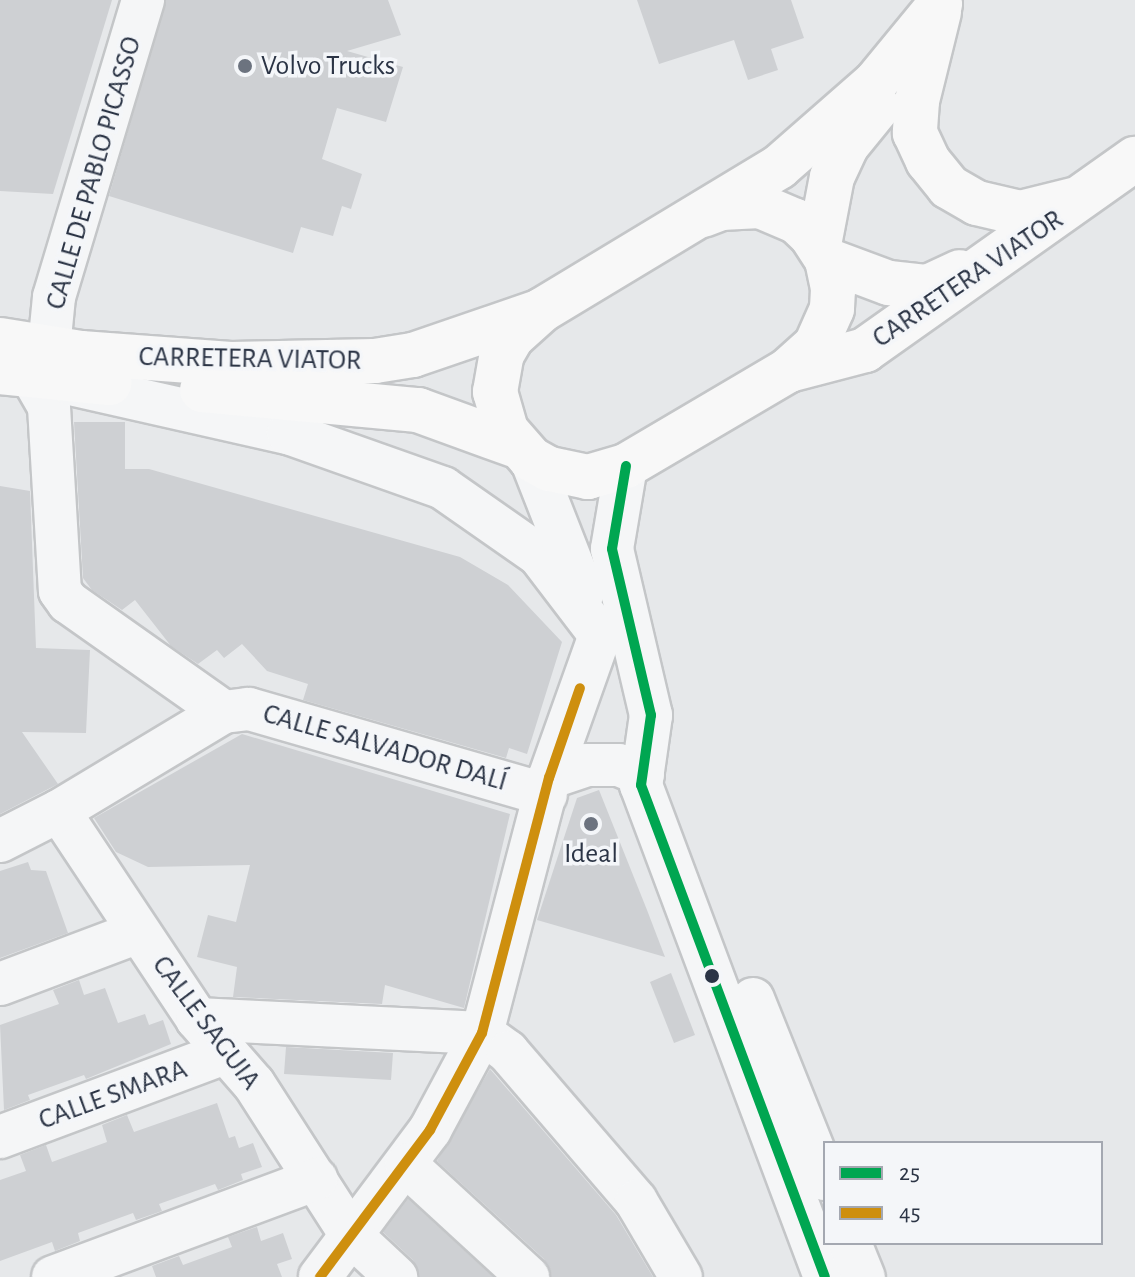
<!DOCTYPE html>
<html>
<head>
<meta charset="utf-8">
<style>
  body { margin:0 }
  #map { position:relative; width:1135px; height:1277px; overflow:hidden; background:#e6e8ea; font-family:"Alegreya Sans",sans-serif }
  div>[style] { position:absolute }
  [style*='--x'] { left:calc(var(--x)*1px); top:calc(var(--y)*1px); width:calc(var(--w)*1px); rotate:calc(var(--a)*1deg) }
  .building>* { inset:0; background:#ced0d3 }
  .roads { filter:drop-shadow(2px 0 #c4c6c8) drop-shadow(-2px 0 #c4c6c8) drop-shadow(0 2px #c4c6c8) drop-shadow(0 -2px #c4c6c8) }
  .minor>* { height:42px; margin:-21px; padding:0 21px; transform-origin:21px; border-radius:21px; background:#f5f6f7 }
  .major>* { height:44px; margin:-22px; padding:0 22px; transform-origin:22px; border-radius:22px; background:#f8f8f8 }
  .bus-1>* { height:10px; margin:-5px; padding:0 5px; transform-origin:5px; border-radius:5px; background:#00a651 }
  .bus-2>* { height:10px; margin:-5px; padding:0 5px; transform-origin:5px; border-radius:5px; background:#ce8f0e }
  .dots>* { width:22px; height:22px; translate:-50% -50%; box-sizing:border-box; border:4px solid #f4f6f9; border-radius:50% }
  span { translate:-50% -50%; white-space:nowrap; text-align:center; line-height:1.15; -webkit-text-stroke:7px #f4f6f9; paint-order:stroke }
  .poi-label { font-size:28px; color:#2b3445 }
  .left { translate:0 -50%; text-align:left }
  .street-label { font-size:28px; color:#2b3445 }
  .legend { position:absolute; left:823px; top:1141px; width:280px; height:104px; box-sizing:border-box; background:#f4f6f9; border:2px solid #a4a8b1; margin:0; padding:10px 14px; list-style:none; font-size:24px; color:#2b3445 }
  .legend li { display:flex; align-items:center; gap:16px; height:40px }
  .legend b { width:40px; border:2px solid #a4a8b1 }
</style>
</head>
<body>
<div id="map">
  <div class="building">
    <div style="clip-path:polygon(0 0,112px 0,53px 194px,0 191px)"></div>
    <div style="clip-path:polygon(166px 0,388px 0,401px 35px,347px 51px,403px 67px,386px 122px,337px 108px,322px 159px,362px 174px,351px 209px,342px 206px,333px 236px,301px 227px,293px 253px,109px 196px)"></div>
    <div style="clip-path:polygon(637px 0,791px 0,804px 38px,771px 49px,778px 70px,748px 80px,734px 40px,659px 64px)"></div>
    <div style="clip-path:polygon(74px 422px,125px 422px,125px 469px,149px 469px,460px 557px,508px 585px,562px 642px,527px 754px,509px 748px,506px 758px,303px 700px,308px 684px,267px 671px,242px 644px,224px 658px,217px 650px,198px 664px,171px 646px,135px 600px,122px 610px,92px 590px,83px 578px)"></div>
    <div style="clip-path:polygon(0 486px,30px 491px,36px 648px,90px 650px,86px 733px,22px 732px,58px 784px,0 814px)"></div>
    <div style="clip-path:polygon(242px 734px,510px 814px,464px 1008px,385px 985px,382px 1004px,233px 997px,237px 967px,197px 957px,208px 915px,236px 922px,250px 865px,148px 867px,116px 852px,94px 818px)"></div>
    <div style="clip-path:polygon(599px 790px,647px 910px,665px 957px,537px 920px,577px 798px)"></div>
    <div style="clip-path:polygon(28px 862px,31px 870px,46px 871px,68px 933px,0 958px,0 871px)"></div>
    <div style="clip-path:polygon(671px 973px,695px 1035px,674px 1043px,650px 982px)"></div>
    <div style="clip-path:polygon(79px 980px,84px 995px,105px 988px,118px 1023px,145px 1014px,149px 1025px,163px 1020px,171px 1044px,86px 1079px,84px 1075px,28px 1095px,30px 1100px,4px 1110px,0 1025px,59px 1004px,53px 990px)"></div>
    <div style="clip-path:polygon(286px 1047px,393px 1053px,391px 1080px,284px 1074px)"></div>
    <div style="clip-path:polygon(490px 1069px,616px 1215px,653px 1277px,551px 1277px,544px 1259px,437px 1161px)"></div>
    <div style="clip-path:polygon(217px 1103px,229px 1138px,235px 1136px,239px 1148px,253px 1143px,262px 1167px,241px 1174px,243px 1180px,218px 1190px,215px 1184px,159px 1204px,162px 1211px,136px 1220px,133px 1213px,78px 1233px,80px 1241px,55px 1251px,52px 1242px,0 1261px,0 1180px,26px 1171px,20px 1155px,46px 1145px,52px 1162px,107px 1142px,102px 1125px,127px 1115px,134px 1132px)"></div>
    <div style="clip-path:polygon(408px 1199px,493px 1277px,419px 1277px,413px 1260px,383px 1232px)"></div>
    <div style="clip-path:polygon(257px 1227px,261px 1241px,283px 1233px,292px 1259px,277px 1264px,282px 1277px,156px 1277px,152px 1266px,179px 1256px,183px 1265px,232px 1247px,228px 1237px)"></div>
  </div>
  <div class="roads">
    <div class="minor">
      <div style="--x:49;--y:348;--w:51;--a:-84.4"></div>
      <div style="--x:54;--y:297;--w:310;--a:-73.3"></div>
      <div style="--x:32;--y:377;--w:34;--a:60"></div>
      <div style="--x:49;--y:407;--w:184;--a:86.6"></div>
      <div style="--x:60;--y:591;--w:14;--a:54"></div>
      <div style="--x:68;--y:602;--w:191;--a:35.2"></div>
      <div style="--x:224;--y:712;--w:25;--a:-7"></div>
      <div style="--x:249;--y:709;--w:309;--a:16.1"></div>
      <div style="--x:70;--y:384;--w:223;--a:12.7"></div>
      <div style="--x:288;--y:433;--w:164;--a:19.5"></div>
      <div style="--x:443;--y:488;--w:117;--a:34.9"></div>
      <div style="--x:539;--y:555;--w:101;--a:52.7"></div>
      <div style="--x:600;--y:635;--w:152;--a:109.6"></div>
      <div style="--x:549;--y:778;--w:264;--a:104.7"></div>
      <div style="--x:482;--y:1033;--w:110;--a:118.2"></div>
      <div style="--x:430;--y:1130;--w:184;--a:126.8"></div>
      <div style="--x:531;--y:459;--w:143;--a:68.6"></div>
      <div style="--x:626;--y:466;--w:84;--a:99.6"></div>
      <div style="--x:612;--y:549;--w:171;--a:76.8"></div>
      <div style="--x:651;--y:715;--w:71;--a:98.1"></div>
      <div style="--x:641;--y:785;--w:525;--a:69.5"></div>
      <div style="--x:549;--y:778;--w:40;--a:-18.9"></div>
      <div style="--x:587;--y:765;--w:32;--a:0"></div>
      <div style="--x:619;--y:765;--w:26;--a:23"></div>
      <div style="--x:59;--y:811;--w:250;--a:56.4"></div>
      <div style="--x:197;--y:1019;--w:86;--a:48.8"></div>
      <div style="--x:254;--y:1084;--w:179;--a:57.3"></div>
      <div style="--x:351;--y:1235;--w:62;--a:43"></div>
      <div style="--x:0;--y:841;--w:66;--a:-27"></div>
      <div style="--x:59;--y:811;--w:192;--a:-31"></div>
      <div style="--x:0;--y:984;--w:147;--a:-20.6"></div>
      <div style="--x:753;--y:999;--w:194;--a:68.2"></div>
      <div style="--x:197;--y:1019;--w:285;--a:2.8"></div>
      <div style="--x:482;--y:1033;--w:32;--a:36"></div>
      <div style="--x:508;--y:1052;--w:196;--a:49.3"></div>
      <div style="--x:636;--y:1201;--w:88;--a:59.4"></div>
      <div style="--x:0;--y:1137;--w:240;--a:-20.5"></div>
      <div style="--x:406;--y:1165;--w:166;--a:42.6"></div>
      <div style="--x:850;--y:1243;--w:37;--a:68"></div>
      <div style="--x:53;--y:1277;--w:281;--a:-20.4"></div>
    </div>
    <div class="major">
      <div style="--x:939;--y:12;--w:92;--a:103.9"></div>
      <div style="--x:917;--y:101;--w:32;--a:94"></div>
      <div style="--x:915;--y:133;--w:31;--a:65"></div>
      <div style="--x:928;--y:161;--w:33;--a:51"></div>
      <div style="--x:949;--y:187;--w:32;--a:30"></div>
      <div style="--x:977;--y:203;--w:44;--a:13.1"></div>
      <div style="--x:1020;--y:213;--w:55;--a:-13.8"></div>
      <div style="--x:703;--y:215;--w:19;--a:-21"></div>
      <div style="--x:721;--y:208;--w:39;--a:-3"></div>
      <div style="--x:760;--y:206;--w:39;--a:23"></div>
      <div style="--x:796;--y:221;--w:21;--a:43"></div>
      <div style="--x:811;--y:235;--w:30;--a:57"></div>
      <div style="--x:827;--y:260;--w:30;--a:78"></div>
      <div style="--x:833;--y:289;--w:20;--a:93"></div>
      <div style="--x:832;--y:309;--w:39;--a:114"></div>
      <div style="--x:816;--y:345;--w:39;--a:138"></div>
      <div style="--x:787;--y:371;--w:187;--a:149.5"></div>
      <div style="--x:626;--y:466;--w:40;--a:164"></div>
      <div style="--x:588;--y:477;--w:40;--a:-168"></div>
      <div style="--x:549;--y:469;--w:21;--a:-151"></div>
      <div style="--x:531;--y:459;--w:38;--a:-131"></div>
      <div style="--x:506;--y:430;--w:40;--a:-106"></div>
      <div style="--x:495;--y:392;--w:39;--a:-80"></div>
      <div style="--x:502;--y:354;--w:20;--a:-60"></div>
      <div style="--x:512;--y:337;--w:40;--a:-42"></div>
      <div style="--x:542;--y:310;--w:277;--a:-31.1"></div>
      <div style="--x:779;--y:167;--w:129;--a:-41.2"></div>
      <div style="--x:876;--y:82;--w:101;--a:-50.6"></div>
      <div style="--x:819;--y:245;--w:69;--a:-79.2"></div>
      <div style="--x:832;--y:177;--w:35;--a:-65"></div>
      <div style="--x:847;--y:145;--w:49;--a:-50.8"></div>
      <div style="--x:827;--y:260;--w:66;--a:20.4"></div>
      <div style="--x:889;--y:283;--w:39;--a:6"></div>
      <div style="--x:928;--y:287;--w:35;--a:-25"></div>
      <div style="--x:0;--y:340;--w:82;--a:9.1"></div>
      <div style="--x:81;--y:353;--w:150;--a:4.2"></div>
      <div style="--x:231;--y:364;--w:144;--a:-1.2"></div>
      <div style="--x:375;--y:361;--w:38;--a:-9"></div>
      <div style="--x:413;--y:355;--w:130;--a:-18.9"></div>
      <div style="--x:789;--y:370;--w:79;--a:-14.7"></div>
      <div style="--x:865;--y:350;--w:331;--a:-35.3"></div>
      <div style="--x:0;--y:372;--w:110;--a:5.8"></div>
      <div style="--x:202;--y:390;--w:217;--a:5.3"></div>
      <div style="--x:418;--y:410;--w:105;--a:20"></div>
    </div>
  </div>
  <div class="bus-1">
    <div style="--x:626;--y:466;--w:84;--a:99.6"></div>
    <div style="--x:612;--y:549;--w:171;--a:76.8"></div>
    <div style="--x:651;--y:715;--w:71;--a:98.1"></div>
    <div style="--x:641;--y:785;--w:525;--a:69.5"></div>
  </div>
  <div class="bus-2">
    <div style="--x:320;--y:1277;--w:184;--a:-53.2"></div>
    <div style="--x:430;--y:1130;--w:110;--a:-61.8"></div>
    <div style="--x:482;--y:1033;--w:264;--a:-75.3"></div>
    <div style="--x:549;--y:778;--w:95;--a:-71"></div>
  </div>
  <div class="dots">
    <div style="left:245px;top:66px;background:#6c737f"></div>
    <div style="left:591px;top:824px;background:#6c737f"></div>
    <div style="left:712px;top:976px;background:#2b3445"></div>
  </div>
  <div class="poi-label">
    <span class="left" style="left:261px;top:66px">Volvo Trucks</span>
    <span style="left:591px;top:854px">Ideal</span>
  </div>
  <div class="street-label">
    <span style="left:94px;top:173px;rotate:-74deg">CALLE DE PABLO PICASSO</span>
    <span style="left:968px;top:279px;rotate:-34deg">CARRETERA VIATOR</span>
    <span style="left:250px;top:359px;rotate:1deg">CARRETERA VIATOR</span>
    <span style="left:385px;top:748px;rotate:16deg">CALLE SALVADOR DALÍ</span>
    <span style="left:206px;top:1023px;rotate:53deg">CALLE SAGUIA</span>
    <span style="left:113px;top:1095px;rotate:-20deg">CALLE SMARA</span>
  </div>
  <ul class="legend">
  <li><b style="height:10px;background:#00a651"></b>25</li>
  <li><b style="height:10px;background:#ce8f0e"></b>45</li>
  </ul>
</div>
</body>
</html>
